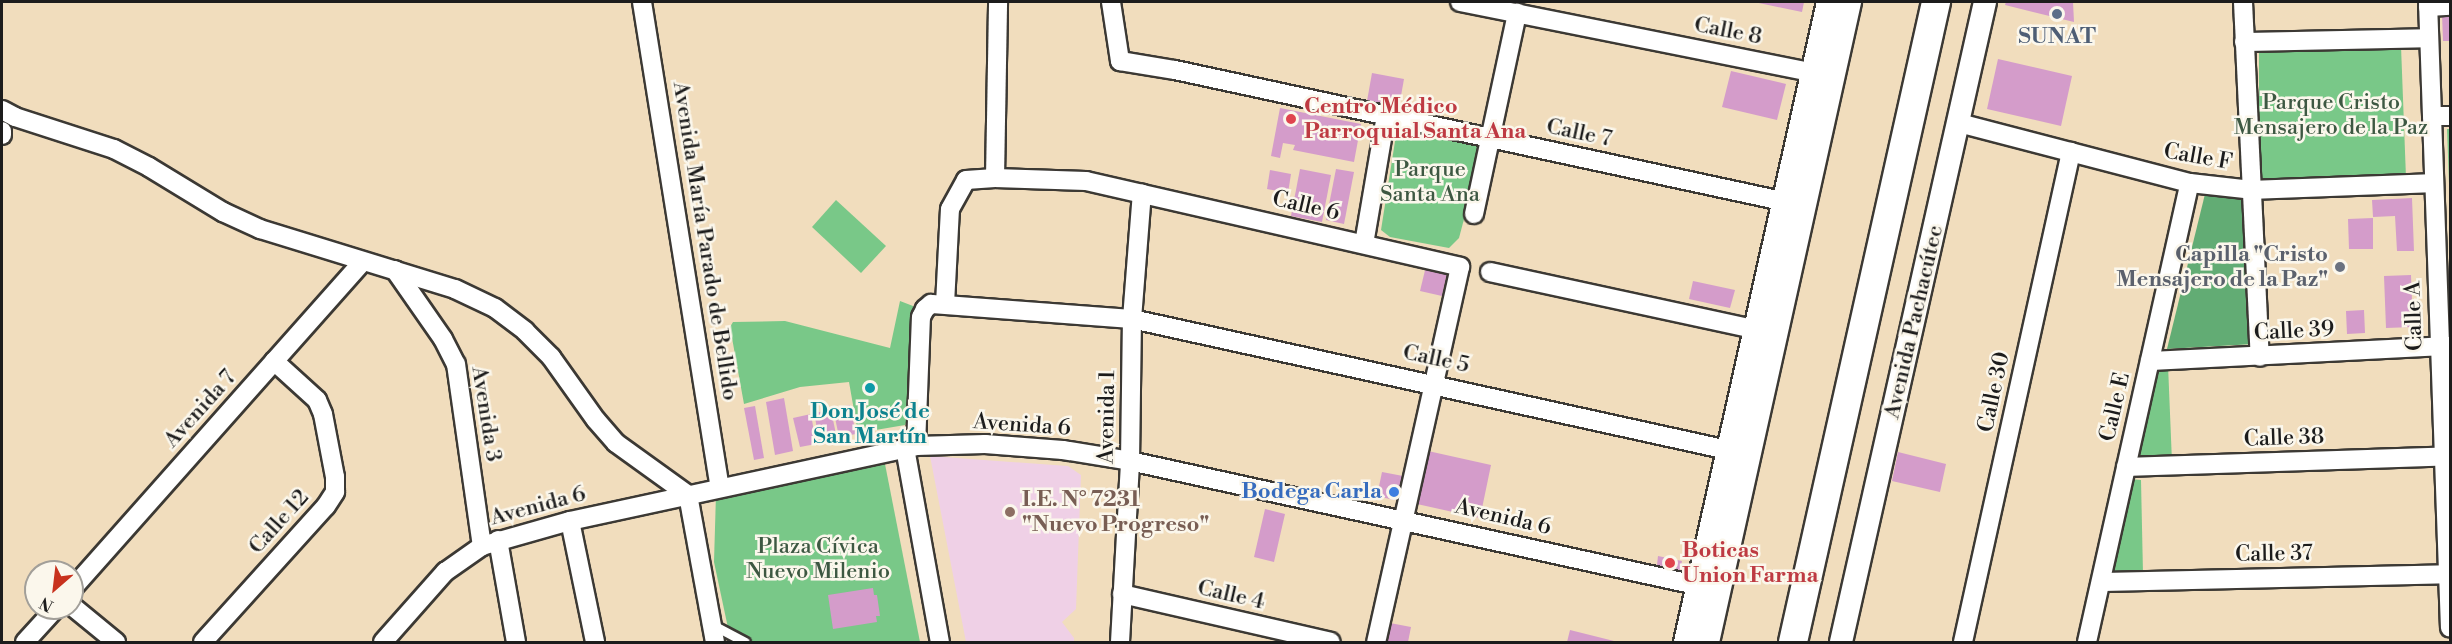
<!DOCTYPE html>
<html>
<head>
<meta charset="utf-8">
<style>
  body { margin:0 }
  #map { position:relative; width:2452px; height:644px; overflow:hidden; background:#f1ddbd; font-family:"Libre Bodoni",serif }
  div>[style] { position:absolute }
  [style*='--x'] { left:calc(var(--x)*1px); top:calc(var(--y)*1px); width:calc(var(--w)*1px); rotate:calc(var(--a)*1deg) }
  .built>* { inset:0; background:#efd0e6 }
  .green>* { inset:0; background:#79c888 }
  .forest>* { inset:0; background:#62ac74 }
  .building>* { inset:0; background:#d49cca }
  .roads { filter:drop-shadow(2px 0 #3c3934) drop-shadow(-2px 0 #3c3934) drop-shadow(0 2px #3c3934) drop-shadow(0 -2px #3c3934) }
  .service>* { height:9px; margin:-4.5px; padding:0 4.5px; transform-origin:4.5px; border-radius:4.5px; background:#fff }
  .minor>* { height:18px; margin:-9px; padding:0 9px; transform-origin:9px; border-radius:9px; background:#fff }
  .tertiary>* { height:22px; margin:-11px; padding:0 11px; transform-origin:11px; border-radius:11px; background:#fff }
  .primary>* { height:28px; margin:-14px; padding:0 14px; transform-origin:14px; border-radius:14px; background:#fff }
  .dots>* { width:16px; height:16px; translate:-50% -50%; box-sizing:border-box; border:3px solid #fbf7ec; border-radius:50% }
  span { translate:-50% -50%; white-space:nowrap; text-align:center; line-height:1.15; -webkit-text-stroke:5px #fbf7ec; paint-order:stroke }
  .street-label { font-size:22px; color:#1c1c1c }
  .service-label { font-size:22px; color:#4e5e75; font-weight:700 }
  .park-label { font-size:22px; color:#3d5842 }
  .health-label { font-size:22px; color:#be3a42; font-weight:700 }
  .left { translate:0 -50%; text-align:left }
  .worship-label { font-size:22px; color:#5b616d; font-weight:700 }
  .right { translate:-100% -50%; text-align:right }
  .culture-label { font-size:22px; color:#0d838f; font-weight:700 }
  .shop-label { font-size:22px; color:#366cbe; font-weight:700 }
  .education-label { font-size:22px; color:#785e54; font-weight:700 }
  .frame { position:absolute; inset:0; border:3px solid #1c1c1c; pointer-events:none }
  .north { position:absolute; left:24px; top:560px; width:60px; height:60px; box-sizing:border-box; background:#fbf7ec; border:2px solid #a29f99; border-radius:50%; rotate:208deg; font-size:16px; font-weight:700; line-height:24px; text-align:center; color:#1c1c1c }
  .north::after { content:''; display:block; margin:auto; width:21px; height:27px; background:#c8321e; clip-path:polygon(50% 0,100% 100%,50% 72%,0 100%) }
</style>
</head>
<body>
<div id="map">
  <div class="built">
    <div style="clip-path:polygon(930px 456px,1068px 466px,1081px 475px,1076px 609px,1062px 622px,1074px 638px,1074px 642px,966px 642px)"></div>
  </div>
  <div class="green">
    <div style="clip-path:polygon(2401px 46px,2406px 178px,2259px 183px,2259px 51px)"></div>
    <div style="clip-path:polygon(1405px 129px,1413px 129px,1480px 146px,1482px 151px,1459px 238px,1449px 248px,1390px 237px,1381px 230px,1396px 135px)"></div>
    <div style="clip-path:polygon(2447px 129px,2450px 129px,2450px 211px)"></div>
    <div style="clip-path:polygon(836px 200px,886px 246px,861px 273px,812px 227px)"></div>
    <div style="clip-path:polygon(900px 301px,913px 306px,918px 315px,908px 418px,905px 425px,858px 433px,849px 382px,800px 387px,744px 404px,730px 327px,733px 322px,785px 321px,890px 348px)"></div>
    <div style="clip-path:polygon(2156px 364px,2168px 365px,2172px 462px,2135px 462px)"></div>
    <div style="clip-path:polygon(884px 459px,920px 642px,731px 642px,714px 562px,716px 494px)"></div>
    <div style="clip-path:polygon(2129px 479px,2141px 480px,2143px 574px,2109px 574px)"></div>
  </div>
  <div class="forest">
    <div style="clip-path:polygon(2205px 194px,2247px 198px,2254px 344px,2167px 349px)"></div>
  </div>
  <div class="building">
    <div style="clip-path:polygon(1754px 2px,1804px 2px,1802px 12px)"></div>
    <div style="clip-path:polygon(2006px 2px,2073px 2px,2074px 22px,2005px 5px)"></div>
    <div style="clip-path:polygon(2442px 14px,2450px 14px,2450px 41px,2443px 41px)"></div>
    <div style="clip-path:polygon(1998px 59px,2072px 76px,2061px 126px,1987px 109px)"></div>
    <div style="clip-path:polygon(1731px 71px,1786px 84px,1777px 120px,1722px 107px)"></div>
    <div style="clip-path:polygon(1372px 73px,1404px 79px,1399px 107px,1367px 101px)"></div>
    <div style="clip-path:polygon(1280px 108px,1361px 124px,1354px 162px,1293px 150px,1295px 145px,1283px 143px,1280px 158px,1271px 156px)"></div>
    <div style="clip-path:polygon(1300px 169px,1331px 175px,1322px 222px,1291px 216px)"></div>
    <div style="clip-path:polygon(1336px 169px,1354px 172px,1344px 224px,1326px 220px)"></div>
    <div style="clip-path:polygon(1270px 170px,1291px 174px,1288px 193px,1267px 189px)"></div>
    <div style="clip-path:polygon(2412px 198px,2414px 251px,2397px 251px,2395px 216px,2373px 217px,2372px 200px)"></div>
    <div style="clip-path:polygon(2373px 218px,2373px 249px,2349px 249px,2348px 219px)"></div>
    <div style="clip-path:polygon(1427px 262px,1447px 273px,1442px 296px,1420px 291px)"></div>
    <div style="clip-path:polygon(2411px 275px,2413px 327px,2386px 328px,2384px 276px)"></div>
    <div style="clip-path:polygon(1693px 281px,1735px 290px,1730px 308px,1689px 299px)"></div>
    <div style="clip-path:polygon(2364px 310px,2365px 333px,2347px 334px,2346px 311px)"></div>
    <div style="clip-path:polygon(784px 398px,793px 451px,775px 455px,766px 402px)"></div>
    <div style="clip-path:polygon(850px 405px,856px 434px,839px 437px,833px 408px)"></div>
    <div style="clip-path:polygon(755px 406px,764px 458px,754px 460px,744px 408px)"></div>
    <div style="clip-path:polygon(831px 410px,837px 439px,820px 443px,814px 413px)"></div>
    <div style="clip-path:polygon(811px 414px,816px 444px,800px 447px,793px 418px)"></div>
    <div style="clip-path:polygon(1428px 451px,1491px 465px,1480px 518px,1417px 504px)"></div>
    <div style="clip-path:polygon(1898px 452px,1946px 464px,1940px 492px,1892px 481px)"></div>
    <div style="clip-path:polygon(1382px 472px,1403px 476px,1399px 498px,1394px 500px,1377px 496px)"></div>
    <div style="clip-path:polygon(1265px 509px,1285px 514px,1274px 562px,1254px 557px)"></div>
    <div style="clip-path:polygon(1658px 556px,1682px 561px,1680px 570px,1657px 565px)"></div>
    <div style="clip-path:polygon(873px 588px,874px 595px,877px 595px,880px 616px,876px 616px,877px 622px,833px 629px,828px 595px)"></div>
    <div style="clip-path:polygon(1390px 623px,1411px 627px,1408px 642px,1386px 642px)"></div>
    <div style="clip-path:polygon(1570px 630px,1618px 642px,1567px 642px)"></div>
  </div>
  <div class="roads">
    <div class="service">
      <div style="--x:713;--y:625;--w:36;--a:28"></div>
    </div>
    <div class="minor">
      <div style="--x:642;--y:2;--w:491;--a:80.9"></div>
      <div style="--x:1111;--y:2;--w:60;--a:81.3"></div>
      <div style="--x:1120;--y:61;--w:56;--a:9.3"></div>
      <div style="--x:1175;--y:70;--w:621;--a:12.18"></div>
      <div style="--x:1460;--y:2;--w:357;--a:11.3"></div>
      <div style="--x:2243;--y:2;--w:355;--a:87.3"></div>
      <div style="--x:2428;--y:2;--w:626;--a:87.99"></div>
      <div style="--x:2428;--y:7;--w:22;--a:-3"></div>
      <div style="--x:2244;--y:42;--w:185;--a:-1.2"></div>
      <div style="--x:2;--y:110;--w:15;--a:28"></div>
      <div style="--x:15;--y:117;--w:104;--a:17.9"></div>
      <div style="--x:114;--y:149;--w:39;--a:27"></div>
      <div style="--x:149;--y:167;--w:87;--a:31.3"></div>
      <div style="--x:223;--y:212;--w:41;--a:24.7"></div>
      <div style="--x:260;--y:229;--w:204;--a:17.1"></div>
      <div style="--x:455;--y:289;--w:44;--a:25.4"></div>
      <div style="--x:495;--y:308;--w:38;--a:37"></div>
      <div style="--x:525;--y:331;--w:37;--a:45"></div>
      <div style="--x:551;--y:357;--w:77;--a:54.5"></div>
      <div style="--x:596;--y:420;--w:30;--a:49"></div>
      <div style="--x:616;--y:443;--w:89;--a:35.8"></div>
      <div style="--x:688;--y:495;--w:149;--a:79.6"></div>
      <div style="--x:2432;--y:116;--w:18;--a:0"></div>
      <div style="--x:1959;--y:123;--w:239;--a:14.6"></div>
      <div style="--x:2190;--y:183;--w:62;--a:6.4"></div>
      <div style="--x:2252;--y:190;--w:182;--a:-2.2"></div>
      <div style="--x:2;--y:131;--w:4;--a:90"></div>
      <div style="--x:995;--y:178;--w:176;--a:-89"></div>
      <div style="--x:1474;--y:214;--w:206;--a:-77.9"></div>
      <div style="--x:1364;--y:244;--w:131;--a:-80.3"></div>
      <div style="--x:395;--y:270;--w:84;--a:55.2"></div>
      <div style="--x:443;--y:339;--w:28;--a:63"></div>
      <div style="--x:456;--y:364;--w:184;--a:81.9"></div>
      <div style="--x:1490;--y:272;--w:270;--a:12.2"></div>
      <div style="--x:945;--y:304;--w:95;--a:-87"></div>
      <div style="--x:950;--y:209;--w:33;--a:-61"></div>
      <div style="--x:966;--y:180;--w:29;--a:-4"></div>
      <div style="--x:995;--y:178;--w:91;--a:1.9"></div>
      <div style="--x:1086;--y:181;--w:384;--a:12.9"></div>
      <div style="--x:1460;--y:267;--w:384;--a:102.6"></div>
      <div style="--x:2150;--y:361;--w:300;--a:-2.9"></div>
      <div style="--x:916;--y:446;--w:129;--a:-87.8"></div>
      <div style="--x:921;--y:317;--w:9;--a:-63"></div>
      <div style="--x:925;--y:309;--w:8;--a:-40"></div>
      <div style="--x:931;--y:304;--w:202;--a:4.3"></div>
      <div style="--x:1132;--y:319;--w:610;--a:12.4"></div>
      <div style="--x:905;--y:448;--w:197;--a:79.8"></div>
      <div style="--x:2126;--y:467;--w:324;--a:-1.9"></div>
      <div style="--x:570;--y:521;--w:124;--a:78.3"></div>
      <div style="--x:498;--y:540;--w:104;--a:80"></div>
      <div style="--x:2101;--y:582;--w:349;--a:-1.3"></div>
      <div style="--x:72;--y:589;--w:438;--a:-48.4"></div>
      <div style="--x:1122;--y:594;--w:214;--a:12.9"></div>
      <div style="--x:72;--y:606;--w:57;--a:39.3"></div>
      <div style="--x:25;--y:642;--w:46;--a:-47.6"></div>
      <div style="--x:203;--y:642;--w:183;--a:-47.9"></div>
      <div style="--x:326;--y:506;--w:17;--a:-57"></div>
      <div style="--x:335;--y:492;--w:15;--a:-90"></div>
      <div style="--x:335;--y:477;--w:64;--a:-100.8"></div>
      <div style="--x:323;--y:414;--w:15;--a:-113"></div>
      <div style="--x:317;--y:400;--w:58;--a:-137.8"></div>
      <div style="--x:383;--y:642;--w:94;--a:-48.5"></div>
      <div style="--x:445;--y:572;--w:45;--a:-35.1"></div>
      <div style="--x:482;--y:546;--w:91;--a:-15.9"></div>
      <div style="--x:570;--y:521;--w:354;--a:-12.2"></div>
      <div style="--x:916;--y:446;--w:69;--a:-1.7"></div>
      <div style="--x:985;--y:444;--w:78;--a:4.4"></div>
      <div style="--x:1063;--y:450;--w:68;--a:9.3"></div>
      <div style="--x:1130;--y:461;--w:579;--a:12.36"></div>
      <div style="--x:1120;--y:642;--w:181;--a:-86.8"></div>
      <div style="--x:1130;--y:461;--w:142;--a:-89.2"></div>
      <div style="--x:1132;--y:319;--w:126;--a:-85.5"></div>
      <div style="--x:1683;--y:642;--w:656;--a:-77.4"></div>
      <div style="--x:1963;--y:642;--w:502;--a:-77.57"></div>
      <div style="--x:2087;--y:642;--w:470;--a:-77.4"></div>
    </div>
    <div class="tertiary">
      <div style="--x:1841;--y:642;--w:656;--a:-77.32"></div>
    </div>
    <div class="primary">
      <div style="--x:1705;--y:642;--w:656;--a:-77.49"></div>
      <div style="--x:1793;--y:642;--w:656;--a:-77.4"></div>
    </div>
  </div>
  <div class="dots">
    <div style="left:2057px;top:14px;background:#5c6f8a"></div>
    <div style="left:1291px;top:119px;background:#e0444e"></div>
    <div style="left:2340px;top:267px;background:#6b7280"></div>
    <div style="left:870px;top:388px;background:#0f9aa8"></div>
    <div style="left:1394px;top:492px;background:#3f7fe0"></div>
    <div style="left:1010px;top:512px;background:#8d6e63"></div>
    <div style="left:1670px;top:563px;background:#e0444e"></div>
  </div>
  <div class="street-label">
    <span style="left:1728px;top:31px;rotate:11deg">Calle 8</span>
    <span style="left:1579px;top:133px;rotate:12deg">Calle 7</span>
    <span style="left:2198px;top:157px;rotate:10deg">Calle F</span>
    <span style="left:1306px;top:206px;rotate:13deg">Calle 6</span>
    <span style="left:705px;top:241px;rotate:81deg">Avenida María Parado de Bellido</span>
    <span style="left:2414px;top:316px;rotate:-92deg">Calle A</span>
    <span style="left:1914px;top:322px;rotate:-77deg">Avenida Pachacútec</span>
    <span style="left:2294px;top:331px;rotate:-3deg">Calle 39</span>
    <span style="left:1436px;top:359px;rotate:12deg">Calle 5</span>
    <span style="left:1994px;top:392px;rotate:-78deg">Calle 30</span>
    <span style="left:2115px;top:407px;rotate:-77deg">Calle E</span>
    <span style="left:200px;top:409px;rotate:-48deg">Avenida 7</span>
    <span style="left:486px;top:414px;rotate:81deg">Avenida 3</span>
    <span style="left:1107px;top:417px;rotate:-89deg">Avenida 1</span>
    <span style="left:1022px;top:425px;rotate:4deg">Avenida 6</span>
    <span style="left:2284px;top:438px;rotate:-2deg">Calle 38</span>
    <span style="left:538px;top:506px;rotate:-15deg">Avenida 6</span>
    <span style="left:1503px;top:517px;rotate:13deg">Avenida 6</span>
    <span style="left:279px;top:522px;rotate:-48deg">Calle 12</span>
    <span style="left:2274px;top:554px;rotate:-1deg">Calle 37</span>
    <span style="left:1231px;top:595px;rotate:13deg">Calle 4</span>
  </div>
  <div class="service-label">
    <span style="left:2057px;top:37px">SUNAT</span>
  </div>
  <div class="park-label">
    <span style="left:2331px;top:115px">Parque Cristo<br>Mensajero de la Paz</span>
    <span style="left:1430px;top:182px">Parque<br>Santa Ana</span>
    <span style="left:818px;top:559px">Plaza Cívica<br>Nuevo Milenio</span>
  </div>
  <div class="health-label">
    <span class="left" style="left:1304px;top:119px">Centro Médico<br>Parroquial Santa Ana</span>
    <span class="left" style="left:1682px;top:563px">Boticas<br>Union Farma</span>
  </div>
  <div class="worship-label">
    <span class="right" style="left:2328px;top:267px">Capilla "Cristo<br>Mensajero de la Paz"</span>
  </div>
  <div class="culture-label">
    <span style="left:870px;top:424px">Don José de<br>San Martín</span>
  </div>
  <div class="shop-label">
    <span class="right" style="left:1382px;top:492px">Bodega Carla</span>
  </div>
  <div class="education-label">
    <span class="left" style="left:1022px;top:512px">I.E. N° 7231<br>"Nuevo Progreso"</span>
  </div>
  <div class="frame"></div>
  <div class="north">N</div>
</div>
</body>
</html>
